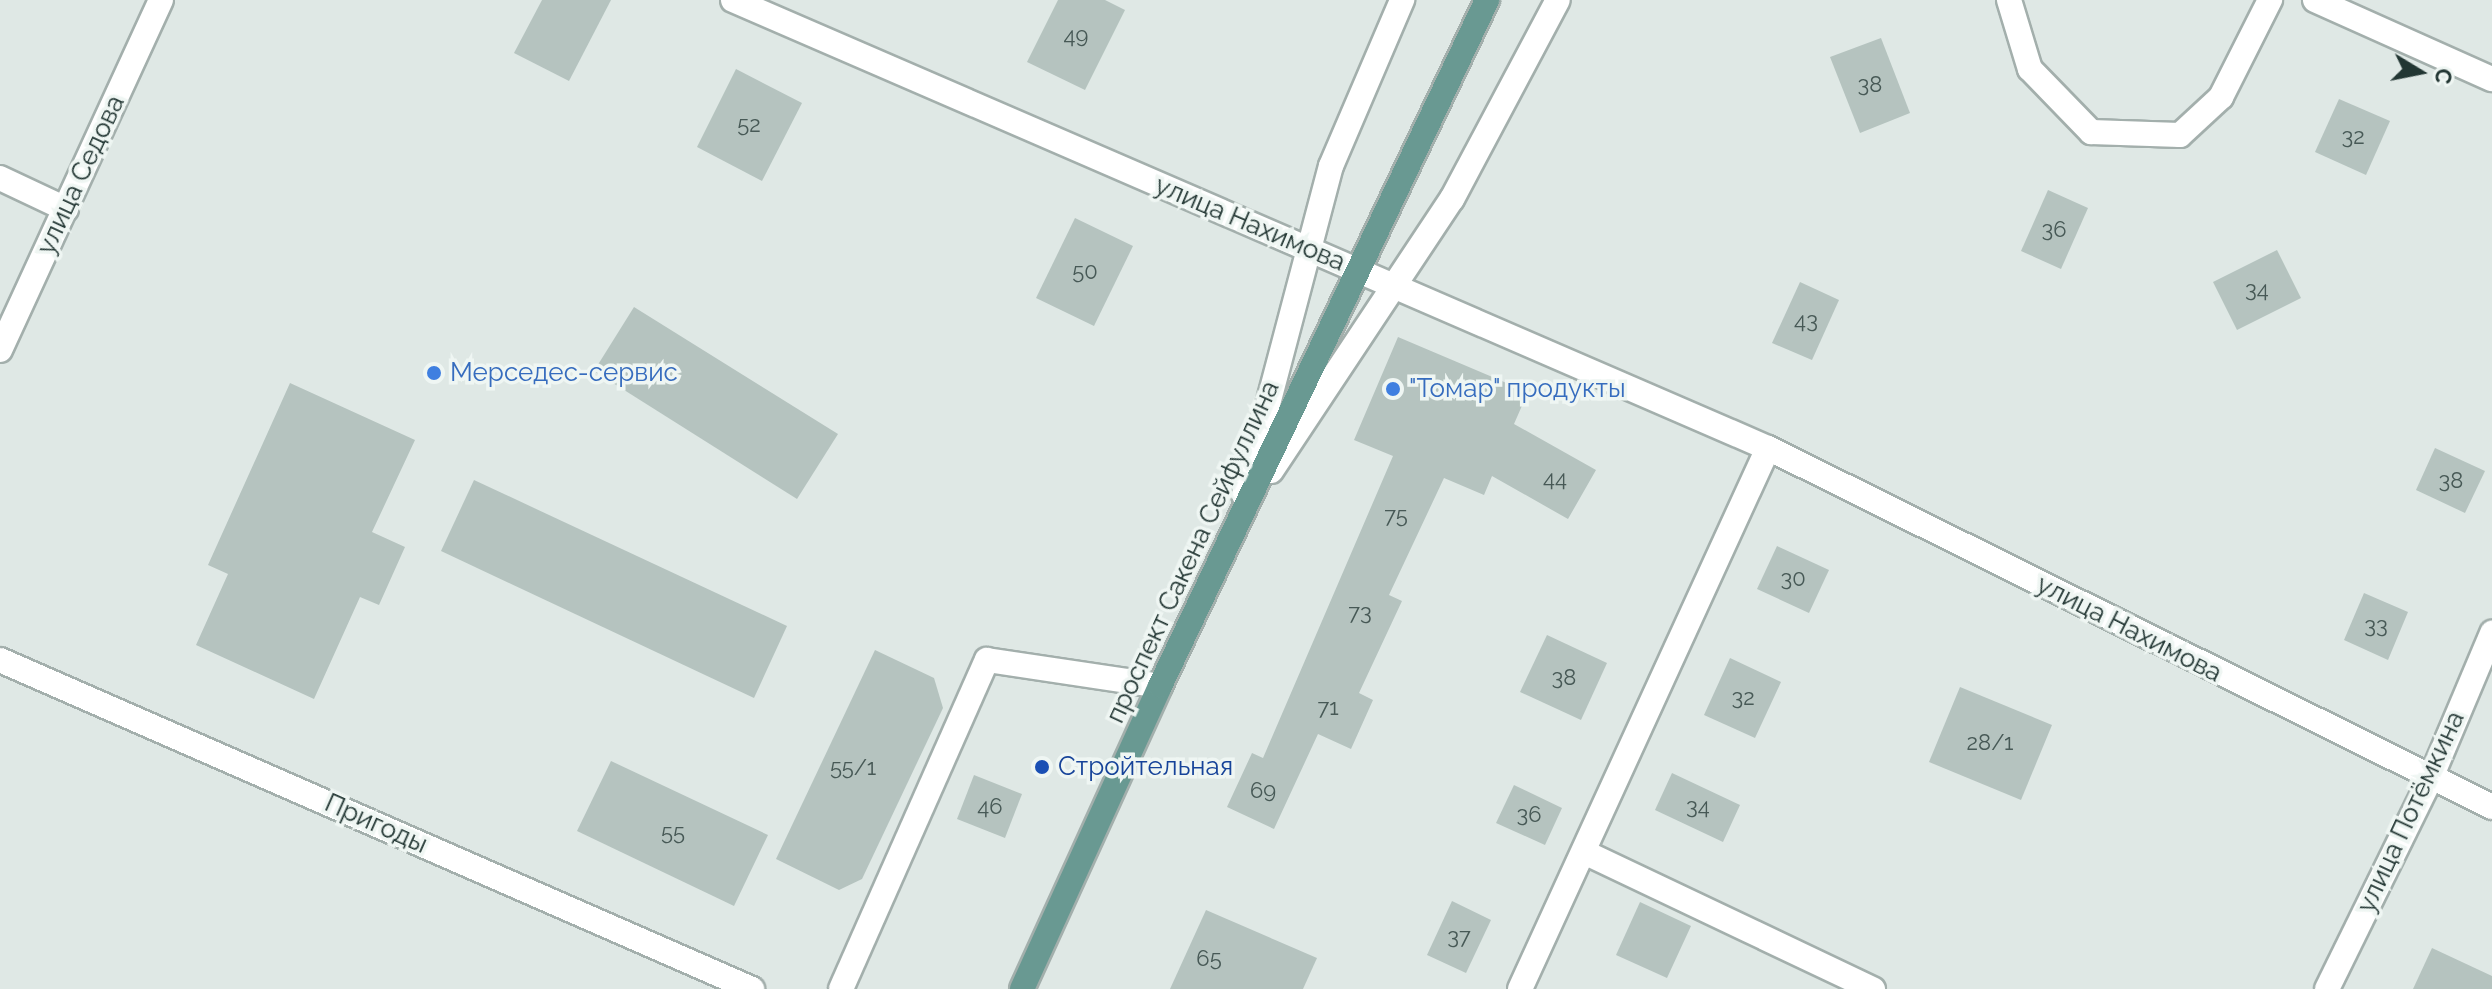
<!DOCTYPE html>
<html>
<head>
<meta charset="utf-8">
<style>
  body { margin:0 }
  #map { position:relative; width:2492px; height:989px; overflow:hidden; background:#dfe8e5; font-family:Raleway,sans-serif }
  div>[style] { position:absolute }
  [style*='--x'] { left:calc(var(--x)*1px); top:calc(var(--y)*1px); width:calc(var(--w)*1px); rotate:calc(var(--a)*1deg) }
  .building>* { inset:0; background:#b5c3bf }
  .roads { filter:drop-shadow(2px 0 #a3afac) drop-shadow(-2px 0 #a3afac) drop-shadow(0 2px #a3afac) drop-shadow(0 -2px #a3afac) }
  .minor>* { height:24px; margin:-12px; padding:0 12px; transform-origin:12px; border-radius:12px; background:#fff }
  .major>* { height:24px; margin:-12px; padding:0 12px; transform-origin:12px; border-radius:12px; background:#699992 }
  .dots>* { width:22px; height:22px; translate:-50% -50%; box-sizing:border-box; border:4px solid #eff6f3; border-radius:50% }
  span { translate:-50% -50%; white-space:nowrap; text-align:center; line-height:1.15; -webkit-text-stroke:7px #eff6f3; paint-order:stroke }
  .number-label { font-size:22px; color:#475956 }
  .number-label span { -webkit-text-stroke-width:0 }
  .street-label { font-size:26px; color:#223633 }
  .shop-label { font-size:26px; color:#366cbe }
  .left { translate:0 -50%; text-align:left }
  .transit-label { font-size:26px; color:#164399 }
  .north { position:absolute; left:2380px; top:32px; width:80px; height:80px; -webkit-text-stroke:6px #eff6f3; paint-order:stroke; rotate:100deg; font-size:22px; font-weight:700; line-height:32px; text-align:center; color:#223633 }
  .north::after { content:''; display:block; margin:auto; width:28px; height:36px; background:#223633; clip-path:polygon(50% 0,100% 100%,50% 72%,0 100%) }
</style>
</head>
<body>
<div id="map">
  <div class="building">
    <div style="clip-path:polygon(542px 0,611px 0,569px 81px,514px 53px)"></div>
    <div style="clip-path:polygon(1058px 0,1105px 0,1125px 10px,1085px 90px,1027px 62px)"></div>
    <div style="clip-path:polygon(1881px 38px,1910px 113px,1860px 133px,1830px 57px)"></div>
    <div style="clip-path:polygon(736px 69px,802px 103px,762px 181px,697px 147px)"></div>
    <div style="clip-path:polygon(2339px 99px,2390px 121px,2366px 175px,2315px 152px)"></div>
    <div style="clip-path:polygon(2048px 190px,2088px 208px,2061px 269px,2021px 251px)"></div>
    <div style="clip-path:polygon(1075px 218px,1133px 246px,1094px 326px,1036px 298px)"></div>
    <div style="clip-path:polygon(2277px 250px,2301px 298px,2237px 330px,2213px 282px)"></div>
    <div style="clip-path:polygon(1800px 282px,1839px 300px,1812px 360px,1772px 343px)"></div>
    <div style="clip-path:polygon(634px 307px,838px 434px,797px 499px,594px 371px)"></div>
    <div style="clip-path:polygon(1398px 337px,1528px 392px,1514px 424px,1596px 470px,1568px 519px,1492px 476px,1484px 495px,1444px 478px,1389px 595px,1402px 601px,1359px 693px,1373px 700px,1351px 749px,1318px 734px,1274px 829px,1227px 807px,1252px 753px,1263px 758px,1393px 456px,1354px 440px)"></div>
    <div style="clip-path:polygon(290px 383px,415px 440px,372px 532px,405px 547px,379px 605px,360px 597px,314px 699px,196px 645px,228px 574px,208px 565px)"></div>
    <div style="clip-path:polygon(2435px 448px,2485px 471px,2465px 513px,2416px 490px)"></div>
    <div style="clip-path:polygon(474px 480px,787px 626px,754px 698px,441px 551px)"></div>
    <div style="clip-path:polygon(1777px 546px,1829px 570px,1809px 613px,1757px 589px)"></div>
    <div style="clip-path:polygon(2364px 593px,2408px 612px,2388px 660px,2344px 640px)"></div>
    <div style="clip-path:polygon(1547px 635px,1607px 663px,1581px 720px,1520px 692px)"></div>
    <div style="clip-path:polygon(875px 650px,934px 678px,943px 708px,862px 879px,839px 890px,776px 859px)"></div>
    <div style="clip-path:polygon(1730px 658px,1781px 682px,1755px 738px,1704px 715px)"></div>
    <div style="clip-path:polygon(1960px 687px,2052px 725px,2021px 800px,1929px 762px)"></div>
    <div style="clip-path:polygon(611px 761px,768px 835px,734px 906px,577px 831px)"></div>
    <div style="clip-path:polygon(1672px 773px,1740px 805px,1723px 842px,1655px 810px)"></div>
    <div style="clip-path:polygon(974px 775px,1022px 794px,1005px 838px,957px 819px)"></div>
    <div style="clip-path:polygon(1514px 785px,1562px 808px,1545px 845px,1496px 823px)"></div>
    <div style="clip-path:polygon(1452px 901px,1491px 920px,1466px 973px,1427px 955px)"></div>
    <div style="clip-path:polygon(1640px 902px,1691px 926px,1667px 978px,1616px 955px)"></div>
    <div style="clip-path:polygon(1206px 910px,1317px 958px,1303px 989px,1170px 989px)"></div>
    <div style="clip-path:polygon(2432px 948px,2492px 976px,2492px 989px,2413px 989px)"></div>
  </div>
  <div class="roads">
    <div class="minor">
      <div style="--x:733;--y:0;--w:1128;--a:23.41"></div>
      <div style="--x:1768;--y:448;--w:808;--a:26.37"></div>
      <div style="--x:2009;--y:0;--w:72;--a:73.1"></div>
      <div style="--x:2030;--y:69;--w:88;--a:45.9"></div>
      <div style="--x:2091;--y:132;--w:89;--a:1.9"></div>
      <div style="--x:2180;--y:135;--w:56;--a:-42.8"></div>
      <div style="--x:2221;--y:97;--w:109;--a:-63.2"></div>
      <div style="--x:2315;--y:0;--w:194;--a:24.1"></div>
      <div style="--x:0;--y:178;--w:73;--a:25.2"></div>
      <div style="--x:0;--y:350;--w:385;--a:-65.3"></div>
      <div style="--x:1271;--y:471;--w:327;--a:-56.4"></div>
      <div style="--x:1452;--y:199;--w:225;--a:-62"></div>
      <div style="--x:1244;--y:495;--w:340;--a:-75.2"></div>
      <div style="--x:1331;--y:166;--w:181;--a:-66.8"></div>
      <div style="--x:0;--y:660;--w:821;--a:23.63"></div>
      <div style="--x:1584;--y:852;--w:320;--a:25.4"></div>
      <div style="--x:841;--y:989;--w:360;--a:-66.1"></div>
      <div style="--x:987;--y:660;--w:175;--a:8.5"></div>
      <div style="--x:1520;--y:989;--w:595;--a:-65.37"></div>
      <div style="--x:2327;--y:989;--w:233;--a:-63.8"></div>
      <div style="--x:2430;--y:780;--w:160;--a:-67.1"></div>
    </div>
    <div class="major">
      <div style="--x:1022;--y:989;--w:333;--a:-65.5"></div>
      <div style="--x:1160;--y:686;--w:760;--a:-64.51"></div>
    </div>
  </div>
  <div class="dots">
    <div style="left:434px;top:373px;background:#3f7fe0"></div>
    <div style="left:1393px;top:389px;background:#3f7fe0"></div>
    <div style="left:1042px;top:767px;background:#1a4fb4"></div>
  </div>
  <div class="number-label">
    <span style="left:1076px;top:36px">49</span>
    <span style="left:1870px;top:85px">38</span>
    <span style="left:749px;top:125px">52</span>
    <span style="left:2353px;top:137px">32</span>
    <span style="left:2054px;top:230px">36</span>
    <span style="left:1085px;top:272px">50</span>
    <span style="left:2257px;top:290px">34</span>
    <span style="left:1806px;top:321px">43</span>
    <span style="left:1555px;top:479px">44</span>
    <span style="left:2451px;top:481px">38</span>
    <span style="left:1396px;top:516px">75</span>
    <span style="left:1793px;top:579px">30</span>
    <span style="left:1360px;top:613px">73</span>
    <span style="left:2376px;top:626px">33</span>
    <span style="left:1564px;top:678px">38</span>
    <span style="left:1743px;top:698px">32</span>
    <span style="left:1328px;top:708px">71</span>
    <span style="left:1990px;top:743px">28/1</span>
    <span style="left:853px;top:768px">55/1</span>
    <span style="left:1263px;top:791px">69</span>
    <span style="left:990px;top:807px">46</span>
    <span style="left:1698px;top:807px">34</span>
    <span style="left:1529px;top:815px">36</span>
    <span style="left:673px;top:833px">55</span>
    <span style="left:1459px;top:937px">37</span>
    <span style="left:1209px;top:959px">65</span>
  </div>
  <div class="street-label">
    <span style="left:81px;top:175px;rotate:-65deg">улица Седова</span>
    <span style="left:1250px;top:224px;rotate:23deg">улица Нахимова</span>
    <span style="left:1193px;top:552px;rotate:-65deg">проспект Сакена Сейфуллина</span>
    <span style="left:2129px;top:629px;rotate:27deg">улица Нахимова</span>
    <span style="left:2411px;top:812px;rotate:-65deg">улица Потёмкина</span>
    <span style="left:376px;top:824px;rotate:24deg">Пригоды</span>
  </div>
  <div class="shop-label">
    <span class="left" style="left:450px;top:373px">Мерседес-сервис</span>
    <span class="left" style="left:1409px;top:389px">"Томар" продукты</span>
  </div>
  <div class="transit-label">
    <span class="left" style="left:1058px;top:767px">Стройтельная</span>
  </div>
  <div class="north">С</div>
</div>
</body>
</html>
